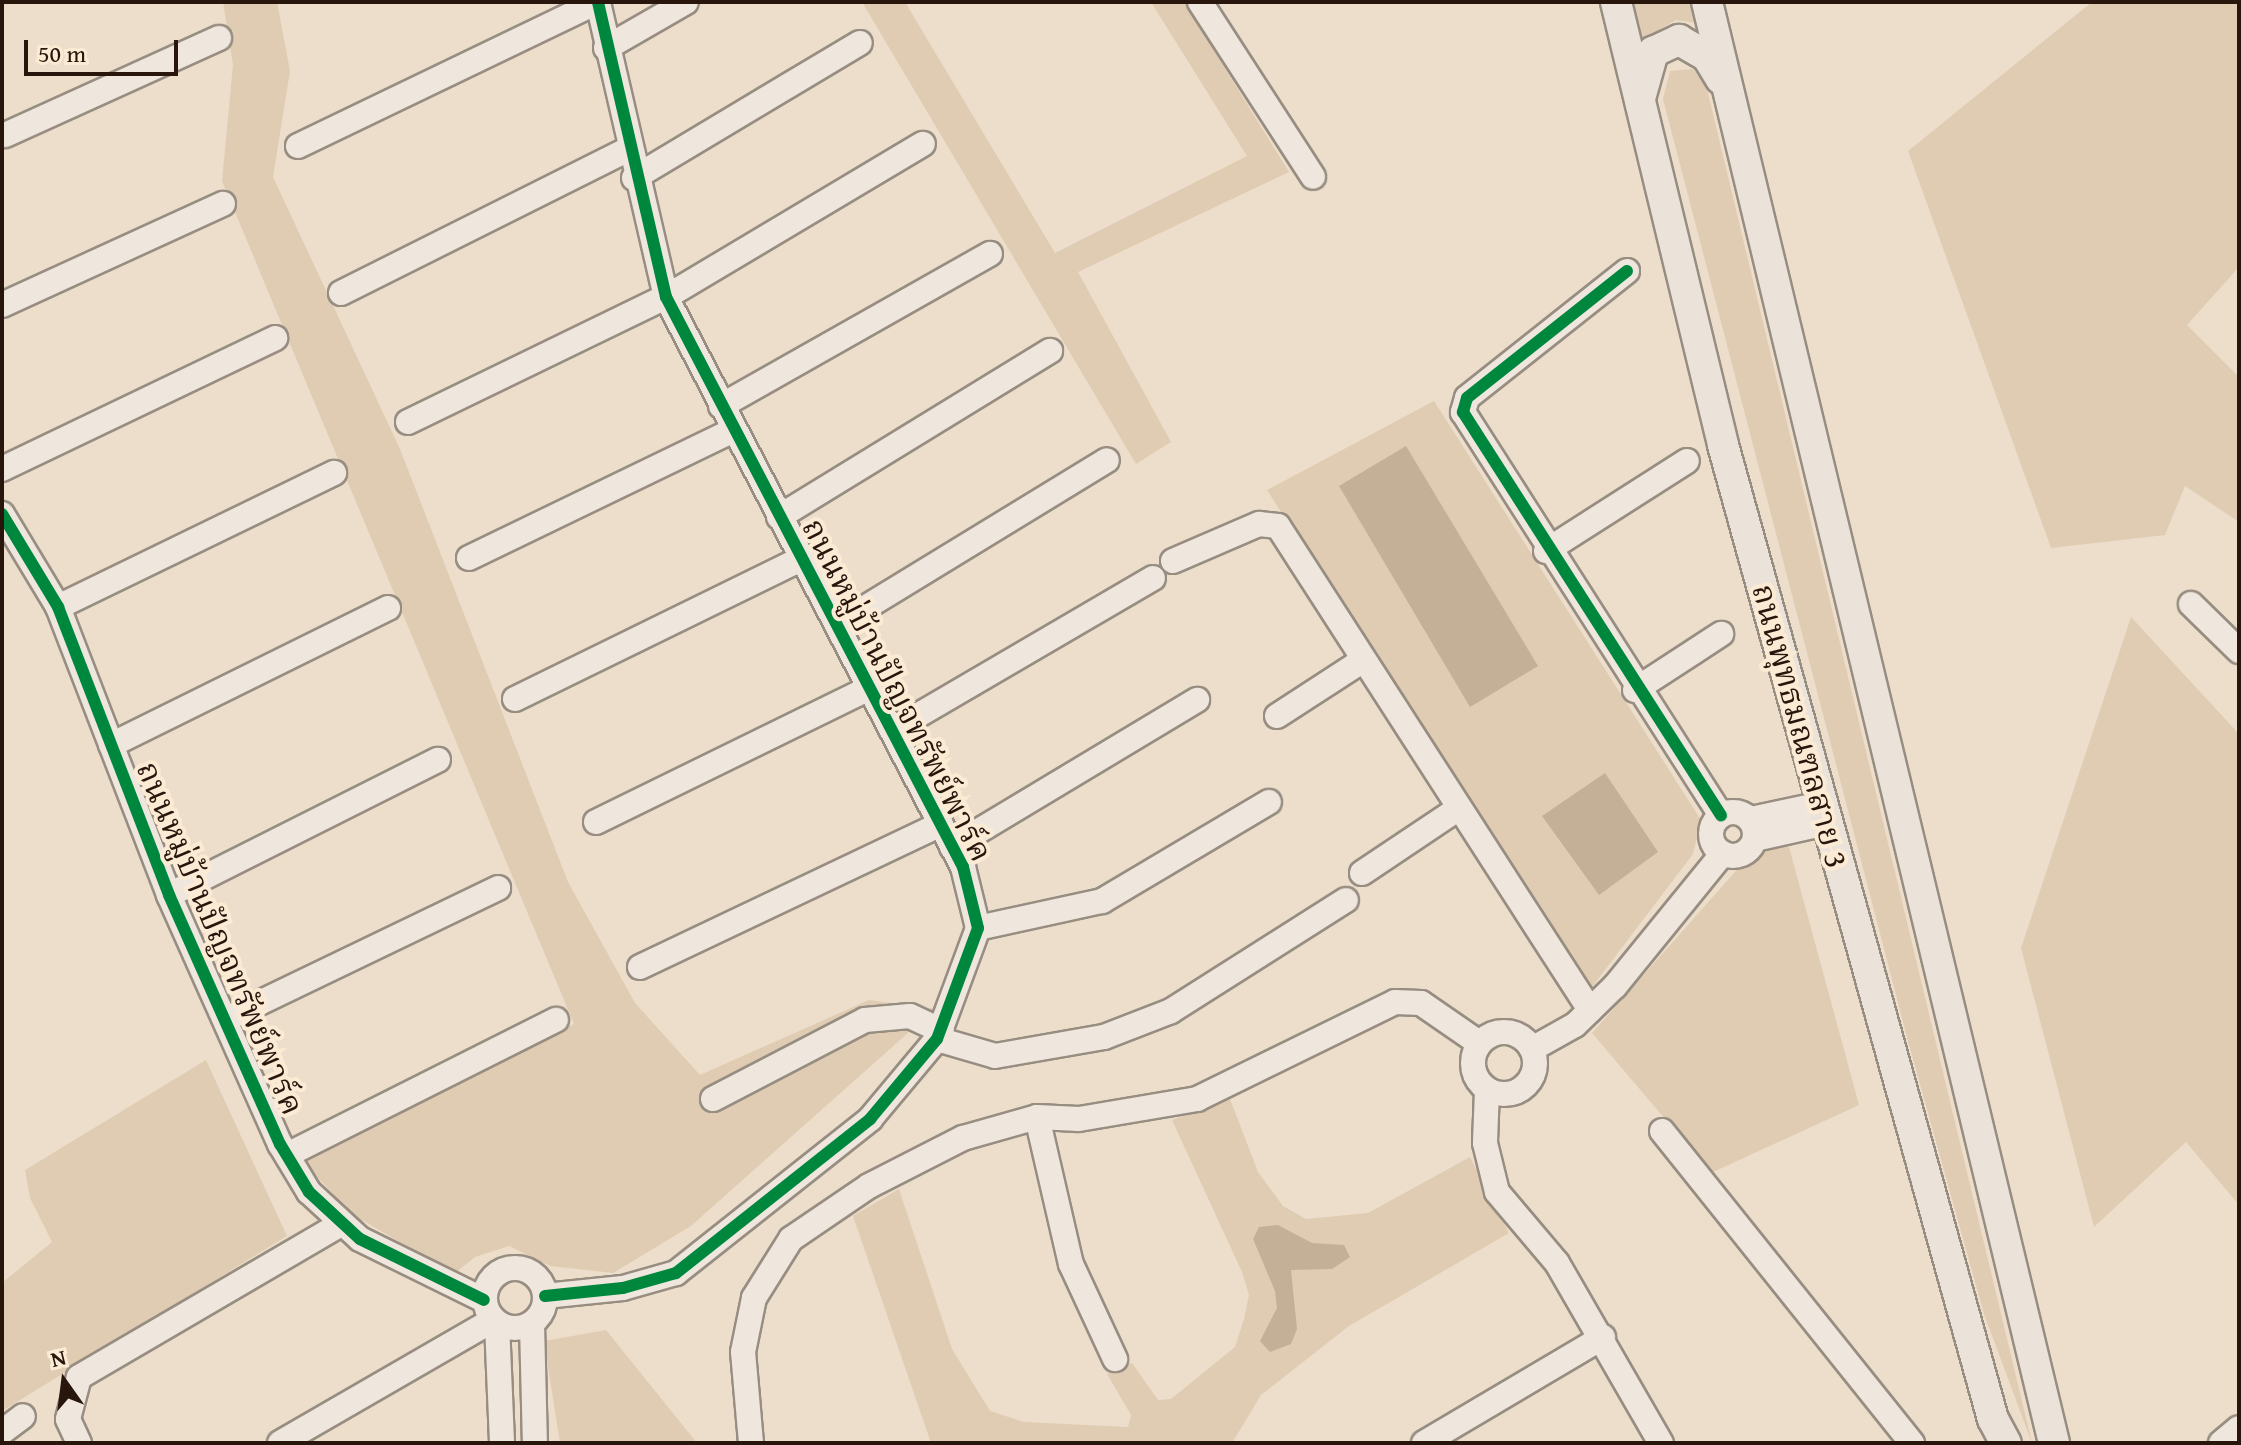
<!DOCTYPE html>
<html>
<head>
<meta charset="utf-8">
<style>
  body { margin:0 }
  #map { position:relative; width:2241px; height:1445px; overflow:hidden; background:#ecdecb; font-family:"Gentium Book Plus","Noto Serif Thai",serif }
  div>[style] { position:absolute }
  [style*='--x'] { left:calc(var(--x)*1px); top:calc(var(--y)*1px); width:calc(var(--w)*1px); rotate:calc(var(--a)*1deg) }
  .green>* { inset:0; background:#e0ccb3 }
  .water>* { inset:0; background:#c4af97 }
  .roads { filter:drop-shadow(2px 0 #978d81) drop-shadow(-2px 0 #978d81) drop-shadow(0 2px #978d81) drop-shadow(0 -2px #978d81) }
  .minor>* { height:24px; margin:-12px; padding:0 12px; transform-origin:12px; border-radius:12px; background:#efe7de }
  .minor>.ring { margin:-12px; padding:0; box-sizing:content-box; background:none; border:24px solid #efe7de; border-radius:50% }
  .major>* { height:30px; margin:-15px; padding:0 15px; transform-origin:15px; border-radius:15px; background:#ebe3d9 }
  .cycleway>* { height:12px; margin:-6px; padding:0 6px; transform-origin:6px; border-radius:6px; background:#00873e }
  span { translate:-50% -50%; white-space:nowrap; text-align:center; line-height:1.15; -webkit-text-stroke:8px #fcebd4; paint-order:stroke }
  .street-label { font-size:32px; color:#28160d }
  .frame { position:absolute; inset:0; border:4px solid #28160d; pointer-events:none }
  .north { position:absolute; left:24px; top:1341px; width:80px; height:80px; -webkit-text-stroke:6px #fcebd4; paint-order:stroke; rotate:346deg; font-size:22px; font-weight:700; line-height:32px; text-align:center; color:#28160d }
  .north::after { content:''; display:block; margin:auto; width:28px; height:36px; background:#28160d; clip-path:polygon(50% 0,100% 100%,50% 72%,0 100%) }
  .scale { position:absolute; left:24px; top:40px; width:154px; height:36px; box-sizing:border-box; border:4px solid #28160d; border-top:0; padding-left:10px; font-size:24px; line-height:28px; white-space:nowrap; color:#28160d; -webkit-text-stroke:6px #fcebd4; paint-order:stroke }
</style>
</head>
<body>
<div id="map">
  <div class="green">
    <div style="clip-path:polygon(223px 2px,277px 2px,290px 71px,273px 177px,400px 449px,568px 882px,635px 1003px,700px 1075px,869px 1000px,935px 1009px,691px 1226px,613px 1273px,550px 1266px,509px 1246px,475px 1257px,454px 1274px,350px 1213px,302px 1160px,574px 1024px,222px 181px,233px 65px)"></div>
    <div style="clip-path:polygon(862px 2px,905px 2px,1055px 253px,1247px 156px,1151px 2px,1184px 2px,1289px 172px,1078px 272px,1171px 442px,1136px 464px)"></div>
    <div style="clip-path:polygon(1629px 2px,1692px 2px,1698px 23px,1676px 20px,1638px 42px)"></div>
    <div style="clip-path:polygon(2092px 2px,2239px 2px,2239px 267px,2187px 325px,2239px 377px,2239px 522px,2185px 486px,2165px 535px,2051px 548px,1908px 151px)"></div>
    <div style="clip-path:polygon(1693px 69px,1707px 89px,2032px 1443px,1984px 1314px,1908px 1041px,1663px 99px,1670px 71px)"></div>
    <div style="clip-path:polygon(1434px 401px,1701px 820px,1693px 854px,1589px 991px,1267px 490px)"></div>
    <div style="clip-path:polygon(2131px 617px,2239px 734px,2239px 1205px,2186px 1142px,2094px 1227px,2021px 948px)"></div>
    <div style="clip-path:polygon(1768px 847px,1789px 847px,1859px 1105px,1711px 1173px,1592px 1033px,1742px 864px)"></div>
    <div style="clip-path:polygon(206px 1060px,287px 1236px,2px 1411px,2px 1283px,52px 1242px,30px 1198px,25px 1170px)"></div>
    <div style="clip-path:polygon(1230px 1099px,1258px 1172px,1283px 1206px,1306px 1219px,1368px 1213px,1470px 1157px,1509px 1233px,1349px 1326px,1261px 1395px,1232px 1443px,931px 1443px,853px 1216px,899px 1189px,952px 1349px,990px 1411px,1024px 1422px,1128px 1427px,1131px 1415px,1107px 1374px,1132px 1363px,1158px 1400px,1171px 1399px,1235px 1347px,1244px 1319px,1249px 1295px,1242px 1272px,1172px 1120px)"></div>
    <div style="clip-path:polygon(606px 1330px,697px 1443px,560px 1443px,544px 1341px)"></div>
  </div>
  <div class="water">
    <div style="clip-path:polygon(1406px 446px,1538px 666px,1470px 707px,1339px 486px)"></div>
    <div style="clip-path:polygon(1605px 773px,1658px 852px,1599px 895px,1542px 816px)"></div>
    <div style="clip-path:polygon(1278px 1225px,1312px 1243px,1344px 1245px,1350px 1257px,1332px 1269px,1291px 1270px,1297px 1329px,1291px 1344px,1270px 1352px,1260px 1341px,1277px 1308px,1275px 1291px,1253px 1239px,1259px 1227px)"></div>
  </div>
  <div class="roads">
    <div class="minor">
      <div style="--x:1200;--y:2;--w:208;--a:57.1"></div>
      <div style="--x:606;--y:48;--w:92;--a:-29.9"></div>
      <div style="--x:5;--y:135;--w:235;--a:-24.4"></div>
      <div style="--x:298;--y:146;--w:332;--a:-25.7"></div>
      <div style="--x:634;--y:178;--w:263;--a:-30.9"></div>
      <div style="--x:1627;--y:271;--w:204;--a:141.6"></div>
      <div style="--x:1467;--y:398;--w:15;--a:106"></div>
      <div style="--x:1463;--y:412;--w:479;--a:57.4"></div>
      <div style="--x:341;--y:293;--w:320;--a:-26.6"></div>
      <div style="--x:2;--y:305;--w:243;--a:-24.6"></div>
      <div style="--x:721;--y:406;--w:309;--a:-29.5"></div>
      <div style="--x:408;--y:422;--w:287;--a:-25.9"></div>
      <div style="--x:666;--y:297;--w:299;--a:-30.8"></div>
      <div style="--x:2;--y:469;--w:303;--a:-25.6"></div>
      <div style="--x:2;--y:514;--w:109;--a:58.9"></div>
      <div style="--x:58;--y:607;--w:309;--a:68.9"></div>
      <div style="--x:169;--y:895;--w:273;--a:66"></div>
      <div style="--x:280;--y:1144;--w:56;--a:58.9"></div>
      <div style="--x:309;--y:1192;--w:69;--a:42.7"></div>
      <div style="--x:360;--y:1239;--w:138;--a:26.2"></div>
      <div style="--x:779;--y:517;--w:318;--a:-31.5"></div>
      <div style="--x:1546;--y:551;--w:167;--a:-32.6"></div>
      <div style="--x:469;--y:558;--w:294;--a:-25.8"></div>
      <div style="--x:1173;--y:561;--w:94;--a:-23.3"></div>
      <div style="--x:1259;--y:524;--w:19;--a:6"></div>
      <div style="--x:1278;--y:526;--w:576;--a:57.19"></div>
      <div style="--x:2191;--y:604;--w:67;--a:44.4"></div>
      <div style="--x:58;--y:607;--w:307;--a:-25.9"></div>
      <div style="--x:837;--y:625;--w:316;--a:-31.4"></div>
      <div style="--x:1635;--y:690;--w:103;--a:-33.1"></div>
      <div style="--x:515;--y:699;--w:318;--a:-26.1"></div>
      <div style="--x:1277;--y:716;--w:99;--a:-33"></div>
      <div style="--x:893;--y:730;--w:301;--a:-30.3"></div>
      <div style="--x:111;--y:745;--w:309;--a:-26.3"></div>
      <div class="ring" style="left:1711px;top:812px;width:20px;height:20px"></div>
      <div style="--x:1751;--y:819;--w:72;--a:-12.1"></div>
      <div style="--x:596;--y:822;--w:304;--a:-26.1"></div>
      <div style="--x:1755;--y:839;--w:73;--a:-12.7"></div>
      <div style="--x:952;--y:847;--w:286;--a:-31"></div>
      <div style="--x:1362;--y:873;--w:113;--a:-33.8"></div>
      <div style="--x:169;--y:895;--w:301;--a:-26.7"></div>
      <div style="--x:978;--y:928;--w:127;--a:-12.3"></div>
      <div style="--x:1102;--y:901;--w:194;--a:-30.7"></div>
      <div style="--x:640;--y:967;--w:333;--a:-25.4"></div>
      <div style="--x:226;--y:1019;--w:302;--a:-25.7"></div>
      <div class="ring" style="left:1473px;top:1032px;width:38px;height:38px"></div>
      <div style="--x:937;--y:1039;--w:60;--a:16.3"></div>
      <div style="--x:995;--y:1056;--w:111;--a:-9.9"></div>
      <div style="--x:1104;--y:1037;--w:72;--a:-21.2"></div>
      <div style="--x:1171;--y:1011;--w:207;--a:-32.4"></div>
      <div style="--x:1532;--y:1049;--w:49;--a:-29.2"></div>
      <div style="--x:1575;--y:1025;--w:56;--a:-44.3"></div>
      <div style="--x:1615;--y:986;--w:171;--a:-50.9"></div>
      <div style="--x:1487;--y:1090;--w:53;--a:92.2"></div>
      <div style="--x:1485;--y:1143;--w:50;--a:76.2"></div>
      <div style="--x:1497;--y:1192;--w:93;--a:49.8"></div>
      <div style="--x:1557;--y:1263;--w:208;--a:60"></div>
      <div style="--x:713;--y:1099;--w:171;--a:-27.5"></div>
      <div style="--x:865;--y:1020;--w:45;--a:-5.1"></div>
      <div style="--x:910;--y:1016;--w:35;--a:25"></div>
      <div style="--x:1037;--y:1117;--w:151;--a:77"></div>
      <div style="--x:1071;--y:1264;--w:105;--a:65.1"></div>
      <div style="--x:1662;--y:1131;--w:400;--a:51.3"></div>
      <div style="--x:287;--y:1155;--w:301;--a:-26.7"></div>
      <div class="ring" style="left:485px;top:1268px;width:36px;height:36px"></div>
      <div style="--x:545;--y:1296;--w:78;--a:-5.9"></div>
      <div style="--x:623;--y:1288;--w:55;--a:-15.8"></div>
      <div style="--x:676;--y:1273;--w:248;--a:-38.4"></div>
      <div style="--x:870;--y:1119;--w:104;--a:-50.1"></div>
      <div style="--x:937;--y:1039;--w:118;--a:-69.7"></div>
      <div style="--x:978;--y:928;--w:63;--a:-103.8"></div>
      <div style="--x:963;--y:867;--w:643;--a:-117.52"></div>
      <div style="--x:666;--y:297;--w:303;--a:-103"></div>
      <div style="--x:497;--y:1323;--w:120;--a:87.6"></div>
      <div style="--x:532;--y:1324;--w:119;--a:88.6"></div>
      <div style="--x:2;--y:1432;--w:26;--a:-37"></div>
      <div style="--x:79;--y:1443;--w:26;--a:-115"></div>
      <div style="--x:68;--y:1419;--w:43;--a:-75.3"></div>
      <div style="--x:79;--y:1377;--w:303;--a:-30.3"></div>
      <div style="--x:280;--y:1443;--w:246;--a:-30"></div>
      <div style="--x:751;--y:1443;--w:91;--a:-95"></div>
      <div style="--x:743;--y:1352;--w:55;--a:-78.5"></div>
      <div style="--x:754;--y:1298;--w:70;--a:-57.9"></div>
      <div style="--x:791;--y:1239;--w:94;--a:-34.2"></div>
      <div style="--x:869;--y:1186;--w:106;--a:-27.1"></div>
      <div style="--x:963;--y:1138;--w:77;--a:-15.8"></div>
      <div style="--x:1037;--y:1117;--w:42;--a:2.7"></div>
      <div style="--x:1079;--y:1119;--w:120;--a:-9.6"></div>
      <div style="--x:1197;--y:1099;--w:220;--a:-26.1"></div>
      <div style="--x:1395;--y:1002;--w:26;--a:2"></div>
      <div style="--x:1421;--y:1003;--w:70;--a:34.6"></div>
      <div style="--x:1424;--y:1443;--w:208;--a:-30.6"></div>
      <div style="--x:2221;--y:1443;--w:23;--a:-40"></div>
    </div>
    <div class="major">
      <div style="--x:1616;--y:2;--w:456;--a:76.4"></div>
      <div style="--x:1723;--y:445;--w:1011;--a:74.51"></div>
      <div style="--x:1993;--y:1419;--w:27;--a:62"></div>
      <div style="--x:1707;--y:2;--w:1482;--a:76.46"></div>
      <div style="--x:1641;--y:95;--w:45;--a:-74.4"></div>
      <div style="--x:1653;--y:52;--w:29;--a:-25"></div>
      <div style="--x:1679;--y:40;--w:32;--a:30"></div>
      <div style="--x:1707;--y:56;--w:27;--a:59"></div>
    </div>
  </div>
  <div class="cycleway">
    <div style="--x:1627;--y:271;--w:204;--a:141.6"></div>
    <div style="--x:1467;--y:398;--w:15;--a:106"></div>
    <div style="--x:1463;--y:412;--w:479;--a:57.4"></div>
    <div style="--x:2;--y:514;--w:109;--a:58.9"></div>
    <div style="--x:58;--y:607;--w:309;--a:68.9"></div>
    <div style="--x:169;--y:895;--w:273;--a:66"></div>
    <div style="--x:280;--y:1144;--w:56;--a:58.9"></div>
    <div style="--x:309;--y:1192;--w:69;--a:42.7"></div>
    <div style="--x:360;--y:1239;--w:138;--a:26.2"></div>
    <div style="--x:545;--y:1296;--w:78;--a:-5.9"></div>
    <div style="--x:623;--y:1288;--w:55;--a:-15.8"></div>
    <div style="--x:676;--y:1273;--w:248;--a:-38.4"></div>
    <div style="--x:870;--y:1119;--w:104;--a:-50.1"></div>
    <div style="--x:937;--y:1039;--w:118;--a:-69.7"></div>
    <div style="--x:978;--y:928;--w:63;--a:-103.8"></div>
    <div style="--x:963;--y:867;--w:643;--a:-117.52"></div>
    <div style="--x:666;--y:297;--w:303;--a:-103"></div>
  </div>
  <div class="street-label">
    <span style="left:897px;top:690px;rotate:63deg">ถนนหมู่บ้านปัญจทรัพย์พาร์ค</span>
    <span style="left:1800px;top:726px;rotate:75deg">ถนนพุทธมณฑลสาย 3</span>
    <span style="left:220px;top:938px;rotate:67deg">ถนนหมู่บ้านปัญจทรัพย์พาร์ค</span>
  </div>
  <div class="frame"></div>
  <div class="north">N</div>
  <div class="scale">50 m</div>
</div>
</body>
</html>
